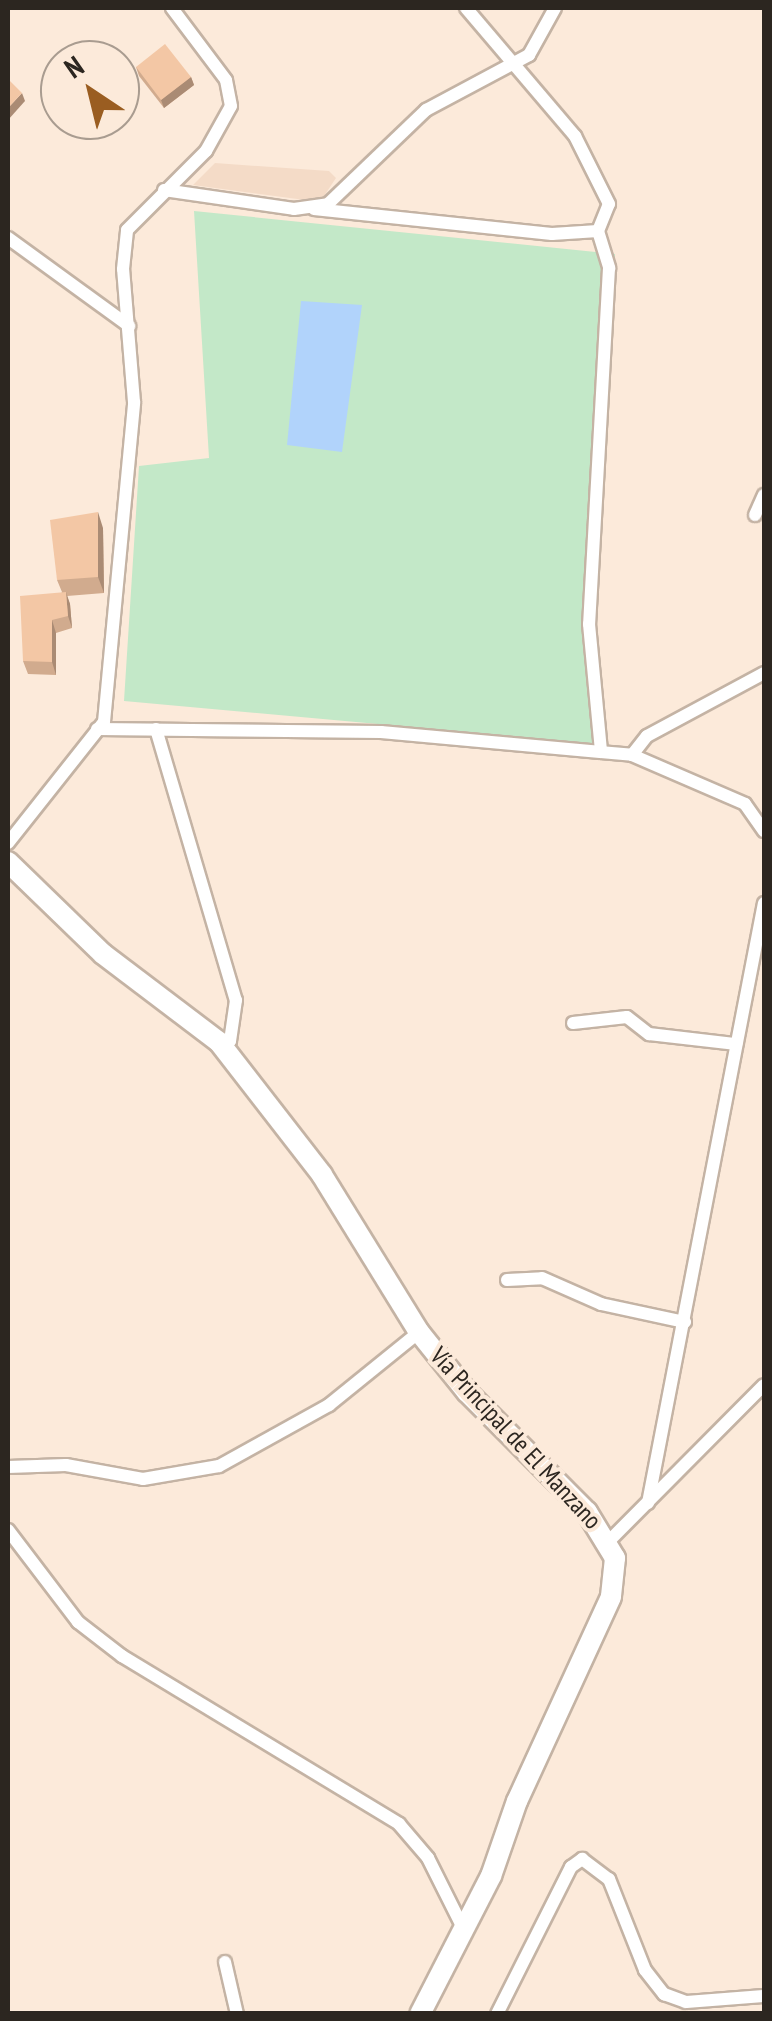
<!DOCTYPE html>
<html>
<head>
<meta charset="utf-8">
<style>
  body { margin:0 }
  #map { position:relative; width:772px; height:2021px; overflow:hidden; background:#fceada; font-family:"PT Sans Narrow",sans-serif }
  div>[style] { position:absolute }
  [style*='--x'] { left:calc(var(--x)*1px); top:calc(var(--y)*1px); width:calc(var(--w)*1px); rotate:calc(var(--a)*1deg) }
  .built>* { inset:0; background:#f4dbc7 }
  .green>* { inset:0; background:#c3e8c8 }
  .water>* { inset:0; background:#b1d3fb }
  .roads { filter:drop-shadow(2px 0 #c4b3a4) drop-shadow(-2px 0 #c4b3a4) drop-shadow(0 2px #c4b3a4) drop-shadow(0 -2px #c4b3a4) }
  .street>* { height:12px; margin:-6px; padding:0 6px; transform-origin:6px; border-radius:6px; background:#fff }
  .primary>* { height:20px; margin:-10px; padding:0 10px; transform-origin:10px; border-radius:10px; background:#fff }
  .wall>* { inset:0; background:#d1ab8e }
  .shaded-wall>* { inset:0; background:#aa8b74 }
  .building>* { inset:0; background:#f3c7a5 }
  span { translate:-50% -50%; white-space:nowrap; text-align:center; line-height:1.15; -webkit-text-stroke:8px #fceada; paint-order:stroke }
  .street-label { font-size:25px; color:#2c2620 }
  .frame { position:absolute; inset:0; border:10px solid #2c2620; pointer-events:none }
  .north { position:absolute; left:40px; top:40px; width:100px; height:100px; box-sizing:border-box; background:#fceada; border:2px solid #a99c90; border-radius:50%; rotate:325deg; font-size:28px; font-weight:700; line-height:40px; text-align:center; color:#2c2620 }
  .north::after { content:''; display:block; margin:auto; width:35px; height:45px; background:#9a5d21; clip-path:polygon(50% 0,100% 100%,50% 72%,0 100%) }
</style>
</head>
<body>
<div id="map">
  <div class="built">
    <div style="clip-path:polygon(215px 163px,329px 171px,336px 178px,320px 202px,193px 185px)"></div>
  </div>
  <div class="green">
    <div style="clip-path:polygon(194px 211px,615px 254px,586px 597px,596px 752px,499px 735px,124px 701px,139px 466px,209px 458px)"></div>
  </div>
  <div class="water">
    <div style="clip-path:polygon(301px 301px,362px 305px,342px 452px,287px 445px)"></div>
  </div>
  <div class="roads">
    <div class="street">
      <div style="--x:164;--y:190;--w:131;--a:8.3"></div>
      <div style="--x:294;--y:209;--w:34;--a:-8"></div>
      <div style="--x:328;--y:204;--w:136;--a:-43.8"></div>
      <div style="--x:426;--y:110;--w:117;--a:-28.1"></div>
      <div style="--x:529;--y:55;--w:54;--a:-61"></div>
      <div style="--x:314;--y:209;--w:239;--a:6"></div>
      <div style="--x:552;--y:234;--w:46;--a:-3.7"></div>
      <div style="--x:598;--y:231;--w:29;--a:-68"></div>
      <div style="--x:609;--y:204;--w:76;--a:-116.6"></div>
      <div style="--x:575;--y:136;--w:168;--a:-130.4"></div>
      <div style="--x:598;--y:231;--w:39;--a:73"></div>
      <div style="--x:609;--y:268;--w:357;--a:93.2"></div>
      <div style="--x:589;--y:624;--w:127;--a:84.6"></div>
      <div style="--x:8;--y:238;--w:150;--a:36"></div>
      <div style="--x:755;--y:515;--w:22;--a:-66"></div>
      <div style="--x:97;--y:729;--w:284;--a:0.6"></div>
      <div style="--x:381;--y:732;--w:252;--a:5.2"></div>
      <div style="--x:632;--y:755;--w:123;--a:23.4"></div>
      <div style="--x:745;--y:804;--w:33;--a:55"></div>
      <div style="--x:156;--y:729;--w:283;--a:73.6"></div>
      <div style="--x:236;--y:1000;--w:41;--a:98.3"></div>
      <div style="--x:230;--y:1041;--w:11;--a:175"></div>
      <div style="--x:632;--y:755;--w:24;--a:-52"></div>
      <div style="--x:647;--y:736;--w:133;--a:-28.3"></div>
      <div style="--x:8;--y:843;--w:154;--a:-51.6"></div>
      <div style="--x:104;--y:722;--w:321;--a:-84.6"></div>
      <div style="--x:134;--y:402;--w:133;--a:-94.7"></div>
      <div style="--x:123;--y:269;--w:39;--a:-84"></div>
      <div style="--x:127;--y:230;--w:112;--a:-45"></div>
      <div style="--x:206;--y:151;--w:51;--a:-60.9"></div>
      <div style="--x:231;--y:106;--w:26;--a:-101"></div>
      <div style="--x:226;--y:80;--w:90;--a:-126.9"></div>
      <div style="--x:573;--y:1023;--w:54;--a:-6.3"></div>
      <div style="--x:627;--y:1017;--w:28;--a:38"></div>
      <div style="--x:649;--y:1034;--w:88;--a:6.6"></div>
      <div style="--x:507;--y:1280;--w:35;--a:-3"></div>
      <div style="--x:542;--y:1278;--w:64;--a:23.8"></div>
      <div style="--x:601;--y:1304;--w:86;--a:12.1"></div>
      <div style="--x:8;--y:1467;--w:58;--a:-2"></div>
      <div style="--x:66;--y:1465;--w:78;--a:10.3"></div>
      <div style="--x:143;--y:1479;--w:77;--a:-9.7"></div>
      <div style="--x:219;--y:1466;--w:126;--a:-29"></div>
      <div style="--x:329;--y:1405;--w:116;--a:-39"></div>
      <div style="--x:648;--y:1503;--w:611;--a:-79.06"></div>
      <div style="--x:8;--y:1530;--w:116;--a:52.7"></div>
      <div style="--x:78;--y:1622;--w:56;--a:37.7"></div>
      <div style="--x:122;--y:1656;--w:324;--a:31.2"></div>
      <div style="--x:399;--y:1824;--w:45;--a:49.5"></div>
      <div style="--x:428;--y:1858;--w:78;--a:63.4"></div>
      <div style="--x:608;--y:1542;--w:221;--a:-45.2"></div>
      <div style="--x:225;--y:1962;--w:53;--a:77"></div>
      <div style="--x:497;--y:2014;--w:165;--a:-63.3"></div>
      <div style="--x:571;--y:1867;--w:14;--a:-36"></div>
      <div style="--x:582;--y:1859;--w:34;--a:37"></div>
      <div style="--x:609;--y:1879;--w:98;--a:68.4"></div>
      <div style="--x:645;--y:1970;--w:31;--a:52"></div>
      <div style="--x:664;--y:1994;--w:23;--a:20"></div>
      <div style="--x:686;--y:2002;--w:78;--a:-4.4"></div>
    </div>
    <div class="primary">
      <div style="--x:8;--y:862;--w:132;--a:44.1"></div>
      <div style="--x:103;--y:954;--w:146;--a:37.2"></div>
      <div style="--x:219;--y:1042;--w:168;--a:52.2"></div>
      <div style="--x:322;--y:1175;--w:185;--a:58.3"></div>
      <div style="--x:419;--y:1332;--w:77;--a:51.3"></div>
      <div style="--x:467;--y:1392;--w:170;--a:45"></div>
      <div style="--x:587;--y:1512;--w:54;--a:58.7"></div>
      <div style="--x:615;--y:1558;--w:39;--a:96"></div>
      <div style="--x:611;--y:1597;--w:225;--a:114.7"></div>
      <div style="--x:517;--y:1801;--w:79;--a:109.1"></div>
      <div style="--x:491;--y:1876;--w:155;--a:117.2"></div>
    </div>
  </div>
  <div class="wall">
    <div style="clip-path:polygon(136px 67px,191px 77px,194px 85px,164px 108px,139px 76px)"></div>
    <div style="clip-path:polygon(103px 528px,104px 593px,67px 596px,70px 604px,72px 628px,56px 633px,56px 675px,28px 674px,23px 661px,62px 592px,57px 580px)"></div>
  </div>
  <div class="shaded-wall">
    <div style="clip-path:polygon(191px 77px,194px 85px,164px 108px,161px 100px)"></div>
    <div style="clip-path:polygon(22px 93px,25px 101px,8px 120px,8px 108px)"></div>
    <div style="clip-path:polygon(98px 512px,103px 528px,104px 593px,98px 577px)"></div>
    <div style="clip-path:polygon(66px 592px,70px 604px,72px 628px,68px 616px)"></div>
    <div style="clip-path:polygon(52px 620px,56px 633px,56px 675px,52px 662px)"></div>
  </div>
  <div class="building">
    <div style="clip-path:polygon(165px 44px,191px 77px,161px 100px,136px 67px)"></div>
    <div style="clip-path:polygon(8px 79px,22px 93px,8px 108px)"></div>
    <div style="clip-path:polygon(98px 512px,98px 577px,57px 580px,50px 520px)"></div>
    <div style="clip-path:polygon(66px 592px,68px 616px,52px 620px,52px 662px,23px 661px,20px 596px)"></div>
  </div>
  <div class="street-label">
    <span style="left:516px;top:1438px;rotate:47deg">Vía Principal de El Manzano</span>
  </div>
  <div class="frame"></div>
  <div class="north">N</div>
</div>
</body>
</html>
